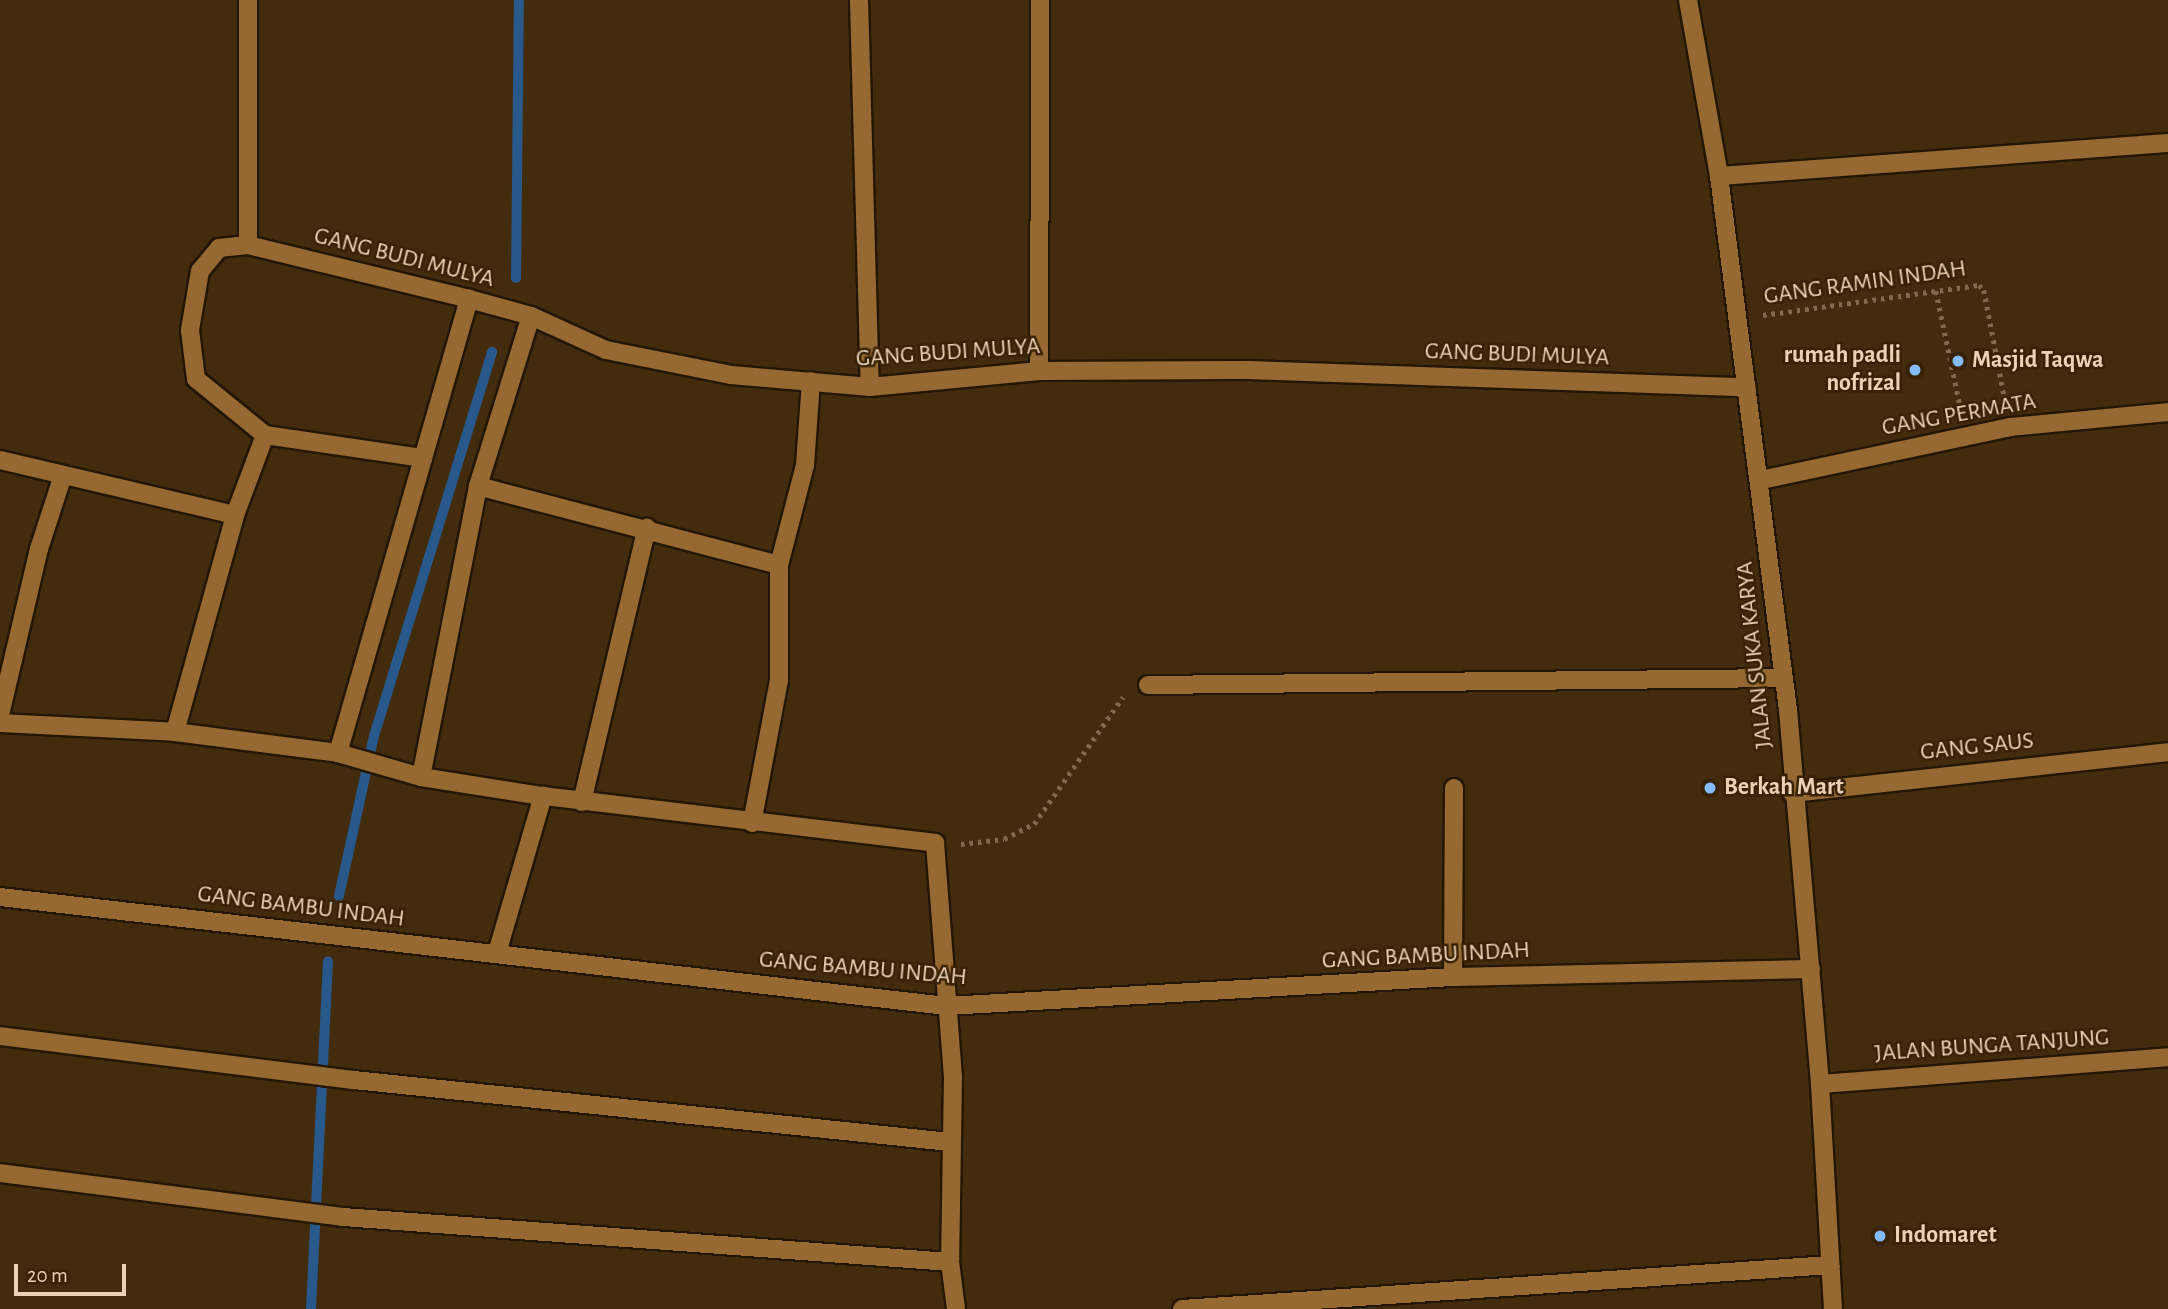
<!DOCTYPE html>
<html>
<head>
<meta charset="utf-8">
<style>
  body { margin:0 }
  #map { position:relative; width:2168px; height:1309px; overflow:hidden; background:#432c0e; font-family:"Alegreya Sans",sans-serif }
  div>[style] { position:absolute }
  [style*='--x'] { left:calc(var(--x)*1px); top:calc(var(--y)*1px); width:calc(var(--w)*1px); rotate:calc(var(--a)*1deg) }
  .stream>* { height:10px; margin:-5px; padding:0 5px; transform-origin:5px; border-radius:5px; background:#28598a }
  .path>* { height:4.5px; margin-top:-2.25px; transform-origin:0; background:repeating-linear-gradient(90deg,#80694c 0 3.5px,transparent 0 8.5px) }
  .roads { filter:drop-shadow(2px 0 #241605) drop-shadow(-2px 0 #241605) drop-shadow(0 2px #241605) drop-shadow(0 -2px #241605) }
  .lane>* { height:18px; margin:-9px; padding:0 9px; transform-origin:9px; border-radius:9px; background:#956931 }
  .street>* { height:18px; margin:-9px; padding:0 9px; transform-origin:9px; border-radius:9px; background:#956931 }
  .secondary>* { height:18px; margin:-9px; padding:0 9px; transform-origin:9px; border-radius:9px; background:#956931 }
  .dots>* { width:19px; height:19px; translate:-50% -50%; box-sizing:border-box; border:4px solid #382203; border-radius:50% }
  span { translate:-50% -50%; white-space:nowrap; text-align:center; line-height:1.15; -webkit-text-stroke:5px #382203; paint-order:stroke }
  .street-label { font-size:24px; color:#ead2b6 }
  .poi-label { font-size:24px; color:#ead2b6; font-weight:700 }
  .right { translate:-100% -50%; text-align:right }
  .left { translate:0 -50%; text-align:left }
  .scale { position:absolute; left:14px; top:1264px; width:112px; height:32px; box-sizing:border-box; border:4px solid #ead2b6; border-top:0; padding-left:9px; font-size:21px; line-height:24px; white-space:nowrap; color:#ead2b6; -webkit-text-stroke:5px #382203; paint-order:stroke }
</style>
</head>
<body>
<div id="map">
  <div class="stream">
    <div style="--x:516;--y:278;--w:278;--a:-89.4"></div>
    <div style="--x:339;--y:896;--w:164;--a:-77.7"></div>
    <div style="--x:374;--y:736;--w:402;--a:-72.9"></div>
    <div style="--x:311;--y:1309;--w:348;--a:-87.2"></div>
  </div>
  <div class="path">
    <div style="--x:1936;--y:291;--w:122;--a:78.1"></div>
    <div style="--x:1763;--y:315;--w:218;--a:-7.9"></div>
    <div style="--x:1979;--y:285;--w:7;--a:45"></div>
    <div style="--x:1984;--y:290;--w:112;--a:79.2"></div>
    <div style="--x:961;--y:844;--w:43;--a:-6.6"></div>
    <div style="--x:1004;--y:839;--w:34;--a:-27"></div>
    <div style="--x:1034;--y:824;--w:155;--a:-55"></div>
  </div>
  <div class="roads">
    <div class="lane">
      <div style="--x:497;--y:953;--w:164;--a:-73.7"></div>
      <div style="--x:1453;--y:977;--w:189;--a:-89.7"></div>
    </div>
    <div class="street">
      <div style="--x:248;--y:0;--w:245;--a:90"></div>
      <div style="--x:859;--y:0;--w:387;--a:88.4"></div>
      <div style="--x:1719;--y:176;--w:450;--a:-4.2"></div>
      <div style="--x:1039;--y:371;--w:371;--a:-89.8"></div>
      <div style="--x:265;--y:435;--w:89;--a:-140.9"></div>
      <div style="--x:196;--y:379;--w:49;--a:-97"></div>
      <div style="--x:190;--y:330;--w:60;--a:-80.4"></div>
      <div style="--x:200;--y:271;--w:30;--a:-50"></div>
      <div style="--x:219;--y:248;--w:29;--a:-6"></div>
      <div style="--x:248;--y:245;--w:228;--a:13.7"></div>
      <div style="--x:469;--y:299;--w:64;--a:15.3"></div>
      <div style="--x:531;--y:316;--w:82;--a:24.4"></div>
      <div style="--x:606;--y:350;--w:127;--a:11.3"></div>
      <div style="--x:731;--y:375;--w:140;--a:4.9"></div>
      <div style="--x:870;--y:387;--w:170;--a:-5.4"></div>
      <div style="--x:1039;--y:371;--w:209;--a:-0.3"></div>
      <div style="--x:1248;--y:370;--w:499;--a:2"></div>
      <div style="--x:0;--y:460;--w:241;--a:13.2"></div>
      <div style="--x:1761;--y:480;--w:255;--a:-12"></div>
      <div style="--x:2010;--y:427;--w:159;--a:-5.4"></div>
      <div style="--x:478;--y:486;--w:311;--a:14.7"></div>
      <div style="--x:1148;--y:685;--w:635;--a:-0.63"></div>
      <div style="--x:0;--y:715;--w:171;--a:-76.8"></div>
      <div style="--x:39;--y:549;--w:78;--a:-72"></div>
      <div style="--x:0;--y:723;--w:175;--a:2.9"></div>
      <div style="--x:175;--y:732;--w:164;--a:7.3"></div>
      <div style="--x:338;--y:753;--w:86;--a:16.1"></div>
      <div style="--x:421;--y:777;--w:123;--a:8.9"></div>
      <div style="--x:543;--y:796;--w:395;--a:6.8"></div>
      <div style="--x:935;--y:843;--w:234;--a:85.6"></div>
      <div style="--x:953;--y:1076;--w:186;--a:90.9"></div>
      <div style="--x:950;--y:1262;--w:47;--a:82.7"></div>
      <div style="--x:175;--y:732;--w:225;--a:-74.5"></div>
      <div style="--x:235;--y:515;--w:85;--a:-69.4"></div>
      <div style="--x:265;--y:435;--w:160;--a:8.3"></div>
      <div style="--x:338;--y:753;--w:473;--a:-73.9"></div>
      <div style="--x:421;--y:777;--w:297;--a:-78.9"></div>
      <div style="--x:478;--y:486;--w:178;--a:-72.7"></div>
      <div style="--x:1792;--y:793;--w:378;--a:-6.2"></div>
      <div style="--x:582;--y:802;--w:282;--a:-76.7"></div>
      <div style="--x:752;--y:823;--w:146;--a:-79.3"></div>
      <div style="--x:779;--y:680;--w:115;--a:-90"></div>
      <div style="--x:779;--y:565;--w:103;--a:-75.4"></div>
      <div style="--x:805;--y:465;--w:84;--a:-85.9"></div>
      <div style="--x:0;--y:897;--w:953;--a:6.57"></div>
      <div style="--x:947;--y:1006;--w:507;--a:-3.28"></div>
      <div style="--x:1453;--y:977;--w:358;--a:-1.3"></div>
      <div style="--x:0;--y:1036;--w:357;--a:7.1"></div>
      <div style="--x:354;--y:1080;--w:599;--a:5.94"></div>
      <div style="--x:1820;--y:1084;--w:349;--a:-4.4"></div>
      <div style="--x:0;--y:1173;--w:346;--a:7.3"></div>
      <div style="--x:343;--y:1217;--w:609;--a:4.24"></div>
      <div style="--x:1182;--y:1309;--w:650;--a:-3.88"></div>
    </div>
    <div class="secondary">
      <div style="--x:1688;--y:0;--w:179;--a:80"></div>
      <div style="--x:1719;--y:176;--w:538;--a:82.64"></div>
      <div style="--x:1788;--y:710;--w:375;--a:85.1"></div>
      <div style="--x:1820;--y:1084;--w:225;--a:86.7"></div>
    </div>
  </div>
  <div class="dots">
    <div style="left:1958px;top:361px;background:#82bcfa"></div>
    <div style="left:1915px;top:370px;background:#82bcfa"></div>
    <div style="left:1710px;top:788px;background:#82bcfa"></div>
    <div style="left:1880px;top:1236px;background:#82bcfa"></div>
  </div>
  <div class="street-label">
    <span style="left:404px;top:258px;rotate:14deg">GANG BUDI MULYA</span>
    <span style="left:1865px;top:283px;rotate:-8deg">GANG RAMIN INDAH</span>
    <span style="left:948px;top:353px;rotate:-4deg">GANG BUDI MULYA</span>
    <span style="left:1517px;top:355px;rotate:2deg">GANG BUDI MULYA</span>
    <span style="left:1959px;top:415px;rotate:-10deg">GANG PERMATA</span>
    <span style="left:1755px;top:655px;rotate:-96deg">JALAN SUKA KARYA</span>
    <span style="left:1977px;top:747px;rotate:-6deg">GANG SAUS</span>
    <span style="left:301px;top:907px;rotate:7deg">GANG BAMBU INDAH</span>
    <span style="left:1426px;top:956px;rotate:-3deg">GANG BAMBU INDAH</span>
    <span style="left:863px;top:969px;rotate:5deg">GANG BAMBU INDAH</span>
    <span style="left:1992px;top:1046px;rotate:-4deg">JALAN BUNGA TANJUNG</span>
  </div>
  <div class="poi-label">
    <span class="right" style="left:1901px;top:370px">rumah padli<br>nofrizal</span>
    <span class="left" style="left:1972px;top:361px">Masjid Taqwa</span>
    <span class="left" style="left:1724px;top:788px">Berkah Mart</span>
    <span class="left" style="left:1894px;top:1236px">Indomaret</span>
  </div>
  <div class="scale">20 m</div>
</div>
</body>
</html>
